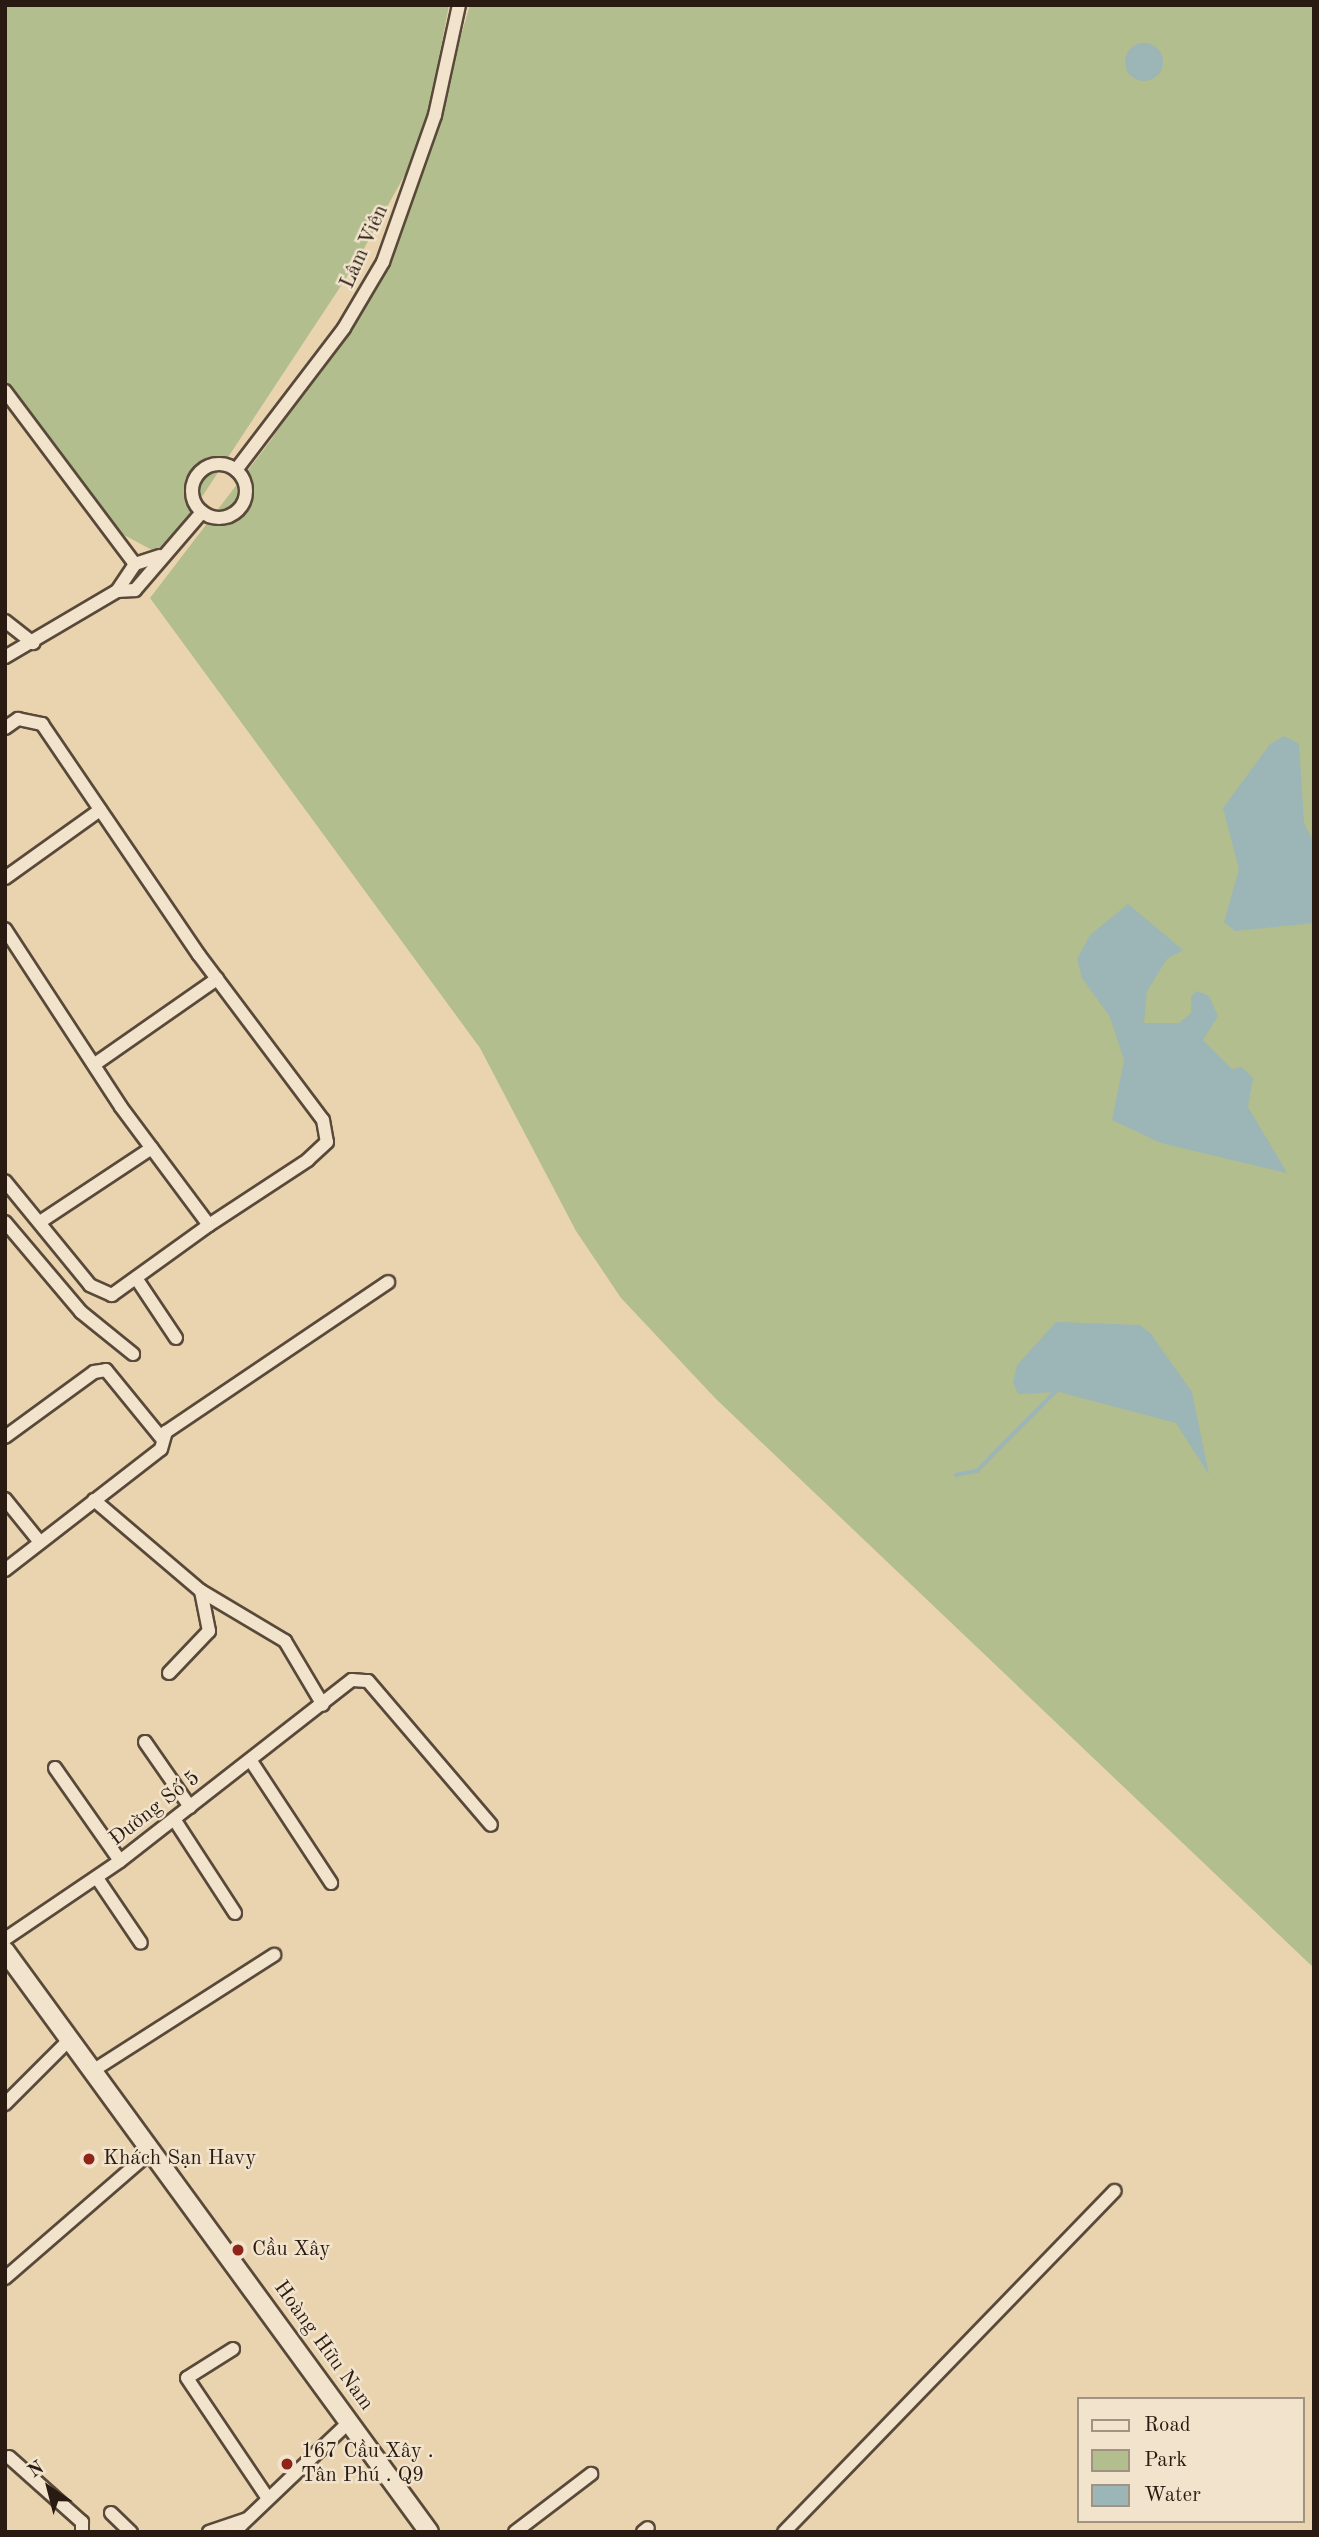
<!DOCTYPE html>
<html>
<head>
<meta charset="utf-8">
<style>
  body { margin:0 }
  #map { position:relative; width:1319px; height:2537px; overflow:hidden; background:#ead4b0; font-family:"Old Standard TT",serif }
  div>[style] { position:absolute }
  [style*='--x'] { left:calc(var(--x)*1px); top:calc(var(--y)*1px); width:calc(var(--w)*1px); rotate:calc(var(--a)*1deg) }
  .green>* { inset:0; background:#b2be8e }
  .water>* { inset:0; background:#9cb5b6 }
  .round { border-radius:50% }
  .stream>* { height:3.5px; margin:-1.75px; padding:0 1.75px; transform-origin:1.75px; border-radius:1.75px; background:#9cb5b6 }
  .roads { filter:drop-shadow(2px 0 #594939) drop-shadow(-2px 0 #594939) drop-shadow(0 2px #594939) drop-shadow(0 -2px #594939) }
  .minor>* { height:12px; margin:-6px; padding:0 6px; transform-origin:6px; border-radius:6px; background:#f1e3cc }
  .minor>.ring { margin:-6px; padding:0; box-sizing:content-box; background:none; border:12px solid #f1e3cc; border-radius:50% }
  .secondary>* { height:18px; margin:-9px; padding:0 9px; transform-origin:9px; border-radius:9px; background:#f1e3cc }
  .dots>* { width:19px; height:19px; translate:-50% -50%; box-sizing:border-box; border:4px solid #f1e3cc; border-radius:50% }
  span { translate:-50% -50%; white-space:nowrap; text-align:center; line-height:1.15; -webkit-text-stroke:5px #f1e3cc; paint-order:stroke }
  .street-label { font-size:21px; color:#291b11 }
  .poi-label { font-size:21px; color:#291b11 }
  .left { translate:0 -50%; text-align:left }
  .frame { position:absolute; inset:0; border:7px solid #291b11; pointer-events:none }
  .legend { position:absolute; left:1077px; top:2397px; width:228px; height:126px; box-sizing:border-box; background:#f1e3cc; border:2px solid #a19381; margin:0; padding:9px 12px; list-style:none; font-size:21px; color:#291b11 }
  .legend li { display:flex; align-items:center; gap:14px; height:35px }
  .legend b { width:35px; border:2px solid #a19381 }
  .north { position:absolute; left:14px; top:2453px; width:70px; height:70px; -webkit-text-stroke:5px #f1e3cc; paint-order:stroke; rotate:325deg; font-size:19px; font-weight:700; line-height:28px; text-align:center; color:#291b11 }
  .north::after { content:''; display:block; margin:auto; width:24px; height:32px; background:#291b11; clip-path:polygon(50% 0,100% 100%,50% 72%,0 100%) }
</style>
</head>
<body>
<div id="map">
  <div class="green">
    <div style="clip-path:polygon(5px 5px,449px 5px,423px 142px,356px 263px,163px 556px,113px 529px,5px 403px)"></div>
    <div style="clip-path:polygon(470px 5px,1314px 5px,1314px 1968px,716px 1399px,621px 1298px,576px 1231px,480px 1048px,150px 598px,271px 440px,382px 273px,405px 224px)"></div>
  </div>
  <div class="water">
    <div class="round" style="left:1125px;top:43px;width:38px;height:38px"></div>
    <div style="clip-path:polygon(1284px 736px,1299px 744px,1304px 823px,1314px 843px,1314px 923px,1235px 931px,1224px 922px,1239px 869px,1223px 808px,1270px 744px)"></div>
    <div style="clip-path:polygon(1128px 904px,1183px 950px,1167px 959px,1147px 991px,1144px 1023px,1179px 1023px,1191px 1013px,1191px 996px,1197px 991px,1209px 996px,1218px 1016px,1203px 1040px,1232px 1069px,1242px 1067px,1253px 1078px,1248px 1107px,1287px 1173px,1161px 1143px,1112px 1120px,1124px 1060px,1110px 1017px,1082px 978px,1077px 959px,1090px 935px)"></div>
    <div style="clip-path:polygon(1056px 1322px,1140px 1325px,1151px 1334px,1192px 1392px,1209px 1475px,1176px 1423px,1059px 1392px,1018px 1394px,1013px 1382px,1017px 1365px)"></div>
  </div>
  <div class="stream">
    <div style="--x:956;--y:1475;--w:21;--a:-11"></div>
    <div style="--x:977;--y:1471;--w:112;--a:-45.4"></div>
  </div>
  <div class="roads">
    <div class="minor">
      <div style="--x:5;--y:391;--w:216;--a:53.1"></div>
      <div class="ring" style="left:192px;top:464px;width:42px;height:42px"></div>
      <div style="--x:236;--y:470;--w:178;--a:-52.7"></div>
      <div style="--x:344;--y:328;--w:77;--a:-59.4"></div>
      <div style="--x:383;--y:262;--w:156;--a:-70.5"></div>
      <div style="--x:435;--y:115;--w:113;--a:-77.7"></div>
      <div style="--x:117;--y:591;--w:32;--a:-56"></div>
      <div style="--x:135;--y:564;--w:26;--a:-18"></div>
      <div style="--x:5;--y:621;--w:36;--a:38"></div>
      <div style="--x:5;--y:657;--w:130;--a:-30.5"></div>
      <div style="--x:117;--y:591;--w:18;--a:-3"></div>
      <div style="--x:135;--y:590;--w:103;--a:-49.3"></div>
      <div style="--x:5;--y:728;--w:16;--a:-35"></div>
      <div style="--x:18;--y:719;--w:25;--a:12"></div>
      <div style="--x:42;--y:724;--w:279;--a:55.8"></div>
      <div style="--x:199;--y:955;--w:206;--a:53.1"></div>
      <div style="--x:323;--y:1120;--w:22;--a:80"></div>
      <div style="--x:327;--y:1142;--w:26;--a:137"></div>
      <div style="--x:308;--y:1160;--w:118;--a:146.7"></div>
      <div style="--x:5;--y:878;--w:117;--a:-35.6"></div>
      <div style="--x:5;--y:929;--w:212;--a:56.9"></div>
      <div style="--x:121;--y:1107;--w:147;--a:53.3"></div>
      <div style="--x:209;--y:1225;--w:120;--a:144.2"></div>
      <div style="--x:112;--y:1295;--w:24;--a:-156"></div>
      <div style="--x:90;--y:1285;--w:134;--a:-129.3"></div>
      <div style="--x:95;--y:1064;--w:149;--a:-34.9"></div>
      <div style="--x:5;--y:1222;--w:118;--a:49.8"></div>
      <div style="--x:81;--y:1312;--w:67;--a:38.9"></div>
      <div style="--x:40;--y:1222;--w:134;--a:-33.5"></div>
      <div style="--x:136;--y:1278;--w:72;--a:56.3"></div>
      <div style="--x:5;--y:1437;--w:110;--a:-36.1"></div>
      <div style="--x:94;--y:1372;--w:12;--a:-9"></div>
      <div style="--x:106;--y:1370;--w:90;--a:50.8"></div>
      <div style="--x:5;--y:1499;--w:54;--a:51"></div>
      <div style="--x:94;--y:1500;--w:140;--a:40.4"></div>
      <div style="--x:201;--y:1591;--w:41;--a:78.7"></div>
      <div style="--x:209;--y:1631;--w:58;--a:133.6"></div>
      <div style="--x:5;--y:1570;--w:197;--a:-37.8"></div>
      <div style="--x:161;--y:1449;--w:18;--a:-74"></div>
      <div style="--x:166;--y:1432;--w:268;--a:-34"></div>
      <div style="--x:201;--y:1591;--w:98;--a:30.8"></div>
      <div style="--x:285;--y:1641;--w:74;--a:59.3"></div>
      <div style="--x:145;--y:1742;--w:79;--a:55.3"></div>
      <div style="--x:251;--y:1761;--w:146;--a:56.7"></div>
      <div style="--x:55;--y:1768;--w:113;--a:55"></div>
      <div style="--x:174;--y:1819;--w:112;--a:57"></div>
      <div style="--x:97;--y:1878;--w:78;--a:55.9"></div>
      <div style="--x:5;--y:1939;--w:139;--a:-34.1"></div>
      <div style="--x:120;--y:1861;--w:294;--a:-38"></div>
      <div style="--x:352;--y:1680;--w:16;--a:4"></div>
      <div style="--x:368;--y:1681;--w:189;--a:49.5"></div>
      <div style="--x:94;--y:2070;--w:214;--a:-32.6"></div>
      <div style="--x:5;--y:2104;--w:92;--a:-45"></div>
      <div style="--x:5;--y:2278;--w:196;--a:-40.9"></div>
      <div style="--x:233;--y:2349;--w:54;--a:147.8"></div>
      <div style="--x:187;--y:2378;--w:143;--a:56.1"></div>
      <div style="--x:9;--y:2457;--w:98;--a:41.7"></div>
      <div style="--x:82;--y:2522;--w:10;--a:90"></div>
      <div style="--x:111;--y:2513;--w:28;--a:44"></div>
      <div style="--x:209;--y:2532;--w:39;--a:-19"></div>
      <div style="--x:234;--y:2532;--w:161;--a:-43.7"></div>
      <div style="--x:515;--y:2532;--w:96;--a:-37.3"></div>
      <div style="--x:643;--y:2532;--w:6;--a:-39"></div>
      <div style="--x:784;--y:2532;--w:475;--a:-45.9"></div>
    </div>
    <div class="secondary">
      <div style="--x:5;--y:1951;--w:719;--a:53.88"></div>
    </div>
  </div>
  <div class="dots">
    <div style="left:89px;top:2159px;background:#8f2418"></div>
    <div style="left:238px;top:2250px;background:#8f2418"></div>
    <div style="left:287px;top:2464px;background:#8f2418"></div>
  </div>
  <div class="street-label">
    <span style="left:365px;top:247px;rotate:-66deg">Lâm Viên</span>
    <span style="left:155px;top:1809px;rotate:-38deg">Đường Số 5</span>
    <span style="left:323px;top:2346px;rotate:54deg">Hoàng Hữu Nam</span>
  </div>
  <div class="poi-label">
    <span class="left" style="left:103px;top:2159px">Khách Sạn Havy</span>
    <span class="left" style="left:252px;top:2250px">Cầu Xây</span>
    <span class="left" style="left:301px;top:2464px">167 Cầu Xây .<br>Tân Phú . Q9</span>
  </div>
  <div class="frame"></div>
  <ul class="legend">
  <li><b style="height:9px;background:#f1e3cc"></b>Road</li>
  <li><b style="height:19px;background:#b2be8e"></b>Park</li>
  <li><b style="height:19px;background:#9cb5b6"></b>Water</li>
  </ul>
  <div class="north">N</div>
</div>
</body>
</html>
